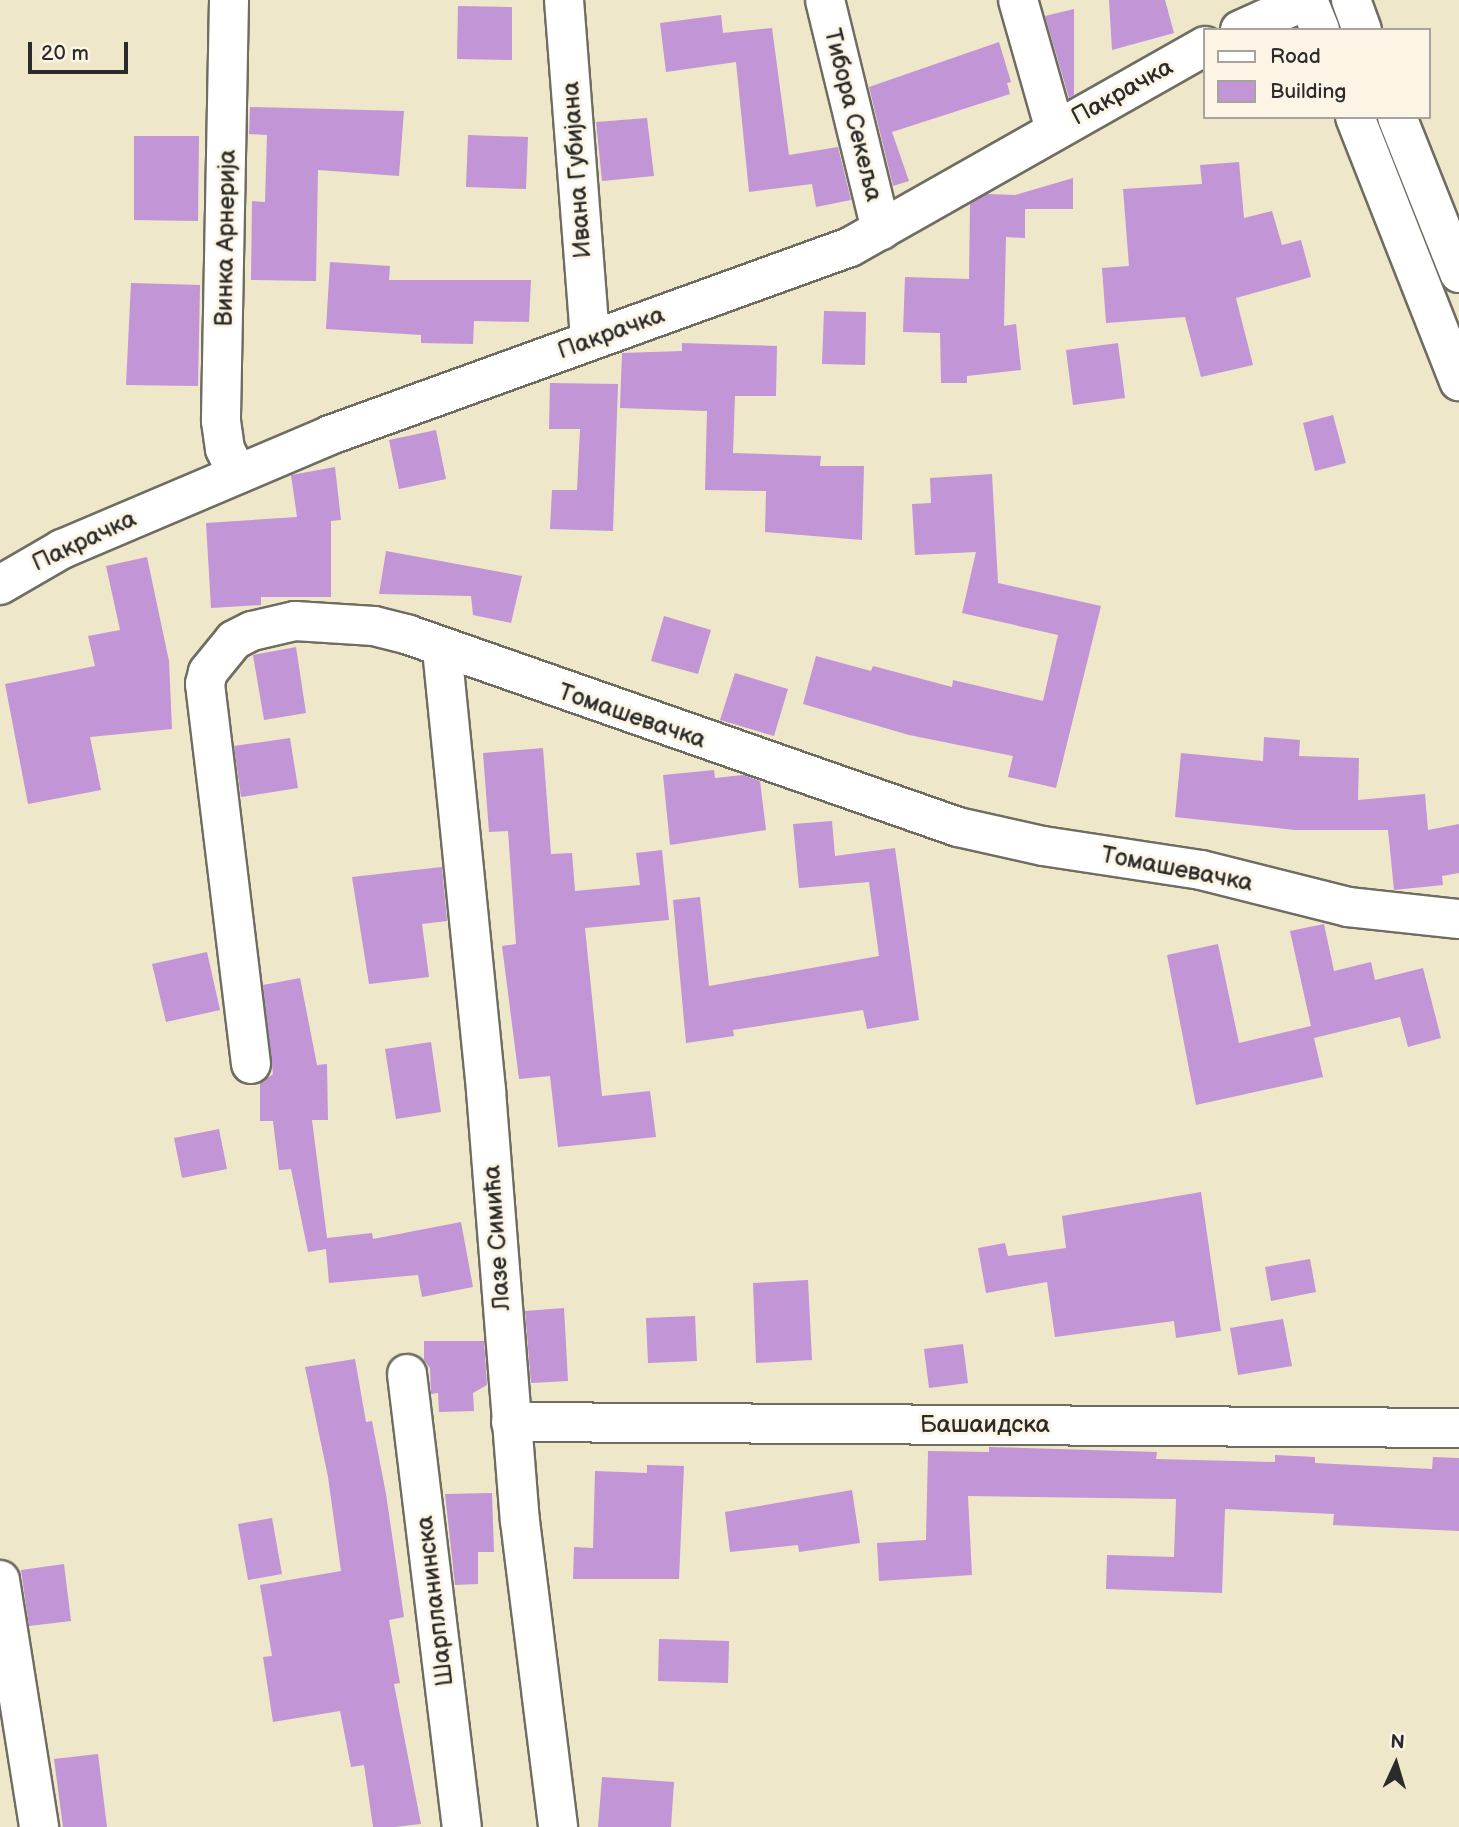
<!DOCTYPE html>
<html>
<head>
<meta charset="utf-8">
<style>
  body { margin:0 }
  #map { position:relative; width:1459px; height:1827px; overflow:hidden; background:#eee7c9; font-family:"Balsamiq Sans",sans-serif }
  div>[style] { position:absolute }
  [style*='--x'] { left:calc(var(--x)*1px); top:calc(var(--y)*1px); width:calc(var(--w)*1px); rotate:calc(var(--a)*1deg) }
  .building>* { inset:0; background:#c195d6 }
  .roads { filter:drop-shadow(2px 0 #6f6d62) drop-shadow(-2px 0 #6f6d62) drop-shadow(0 2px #6f6d62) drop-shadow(0 -2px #6f6d62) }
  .minor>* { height:38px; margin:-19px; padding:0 19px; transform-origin:19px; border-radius:19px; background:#fff }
  .secondary>* { height:38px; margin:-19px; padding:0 19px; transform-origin:19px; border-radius:19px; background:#fff }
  span { translate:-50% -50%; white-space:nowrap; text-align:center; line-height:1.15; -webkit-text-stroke:6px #fcf5e5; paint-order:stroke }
  .street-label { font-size:24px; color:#2b2b2b }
  .legend { position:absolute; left:1203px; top:28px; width:228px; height:91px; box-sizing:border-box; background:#fcf5e5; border:2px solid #a8a49b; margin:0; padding:9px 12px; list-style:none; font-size:21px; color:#2b2b2b }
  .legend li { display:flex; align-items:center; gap:14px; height:35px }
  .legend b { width:35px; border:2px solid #a8a49b }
  .north { position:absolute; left:1361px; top:1729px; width:70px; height:70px; -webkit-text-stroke:5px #fcf5e5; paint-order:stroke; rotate:4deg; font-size:19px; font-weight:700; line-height:28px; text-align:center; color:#2b2b2b }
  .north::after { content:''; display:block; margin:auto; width:24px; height:32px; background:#2b2b2b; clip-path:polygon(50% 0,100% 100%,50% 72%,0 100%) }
  .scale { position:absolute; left:28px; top:42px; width:100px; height:32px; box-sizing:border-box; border:4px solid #2b2b2b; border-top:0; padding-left:9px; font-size:21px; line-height:24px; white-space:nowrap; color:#2b2b2b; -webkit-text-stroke:5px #fcf5e5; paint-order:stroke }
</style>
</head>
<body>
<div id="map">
  <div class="building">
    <div style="clip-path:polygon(1109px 0,1165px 0,1174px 33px,1112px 50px)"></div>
    <div style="clip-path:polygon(458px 6px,512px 7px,512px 60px,457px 59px)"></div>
    <div style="clip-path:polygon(1074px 9px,1074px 95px,1069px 98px,1045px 16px)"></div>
    <div style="clip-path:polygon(721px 15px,723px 33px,772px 28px,789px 155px,838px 147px,851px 200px,816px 207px,812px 184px,749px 192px,736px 62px,666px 72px,660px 23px)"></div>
    <div style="clip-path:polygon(999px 42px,1011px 82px,1007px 83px,1010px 94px,892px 132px,909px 181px,893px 186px,869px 87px)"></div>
    <div style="clip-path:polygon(250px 107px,404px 111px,399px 176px,318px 170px,316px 281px,251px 280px,252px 201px,265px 202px,267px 135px,249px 134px)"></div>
    <div style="clip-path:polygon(647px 118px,654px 176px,602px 181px,596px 122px)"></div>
    <div style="clip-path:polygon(468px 135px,528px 137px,526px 189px,466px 187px)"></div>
    <div style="clip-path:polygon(134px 136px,199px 136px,198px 221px,134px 220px)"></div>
    <div style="clip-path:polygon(1239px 162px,1244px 218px,1272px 211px,1282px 245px,1301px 240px,1311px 277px,1236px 298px,1253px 365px,1201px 377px,1185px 317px,1106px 323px,1102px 268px,1129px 266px,1123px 189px,1202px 184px,1200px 165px)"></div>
    <div style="clip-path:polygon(1073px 178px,1073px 209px,1025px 209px,1025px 238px,1006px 237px,1004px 326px,1016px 324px,1021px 370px,967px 376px,967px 383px,941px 383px,940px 333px,903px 332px,905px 277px,969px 279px,970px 204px,987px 194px,1015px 195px)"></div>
    <div style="clip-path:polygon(330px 262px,390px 266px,389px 280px,531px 280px,529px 322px,474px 321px,473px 344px,421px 343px,421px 335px,326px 329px)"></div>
    <div style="clip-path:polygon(131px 283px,200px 285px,198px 386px,126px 385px)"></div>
    <div style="clip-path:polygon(824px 311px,866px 312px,865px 365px,822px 364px)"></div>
    <div style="clip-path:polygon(682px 343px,777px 346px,776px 396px,735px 396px,733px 453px,821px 456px,820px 466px,864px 466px,862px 540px,765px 532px,766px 491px,705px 490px,707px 411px,620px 408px,622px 353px,682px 351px)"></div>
    <div style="clip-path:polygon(1118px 343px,1125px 398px,1073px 405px,1066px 350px)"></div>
    <div style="clip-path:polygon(550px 383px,618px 384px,613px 531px,550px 529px,552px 490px,577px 490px,580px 429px,549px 429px)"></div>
    <div style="clip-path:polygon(1333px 415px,1346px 463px,1315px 471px,1303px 423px)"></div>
    <div style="clip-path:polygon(436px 430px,446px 479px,399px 489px,389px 440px)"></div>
    <div style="clip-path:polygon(335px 467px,341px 520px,331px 521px,331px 597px,261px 597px,261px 605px,211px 608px,206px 523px,297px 517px,291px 475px)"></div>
    <div style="clip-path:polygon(992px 474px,998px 583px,1101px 606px,1056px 788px,1008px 777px,1013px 756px,909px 735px,803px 704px,816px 656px,871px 671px,873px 666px,952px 687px,953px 680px,1043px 701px,1058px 635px,962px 613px,976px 552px,915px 555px,912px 504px,931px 503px,930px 478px)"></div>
    <div style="clip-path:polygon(386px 551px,522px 576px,511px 623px,473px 615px,471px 596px,379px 594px)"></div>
    <div style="clip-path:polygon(147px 557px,169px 661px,172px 729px,90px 737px,101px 790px,28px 804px,5px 684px,95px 666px,88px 636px,120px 630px,106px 566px)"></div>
    <div style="clip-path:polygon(664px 616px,711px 630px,698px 674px,651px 661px)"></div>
    <div style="clip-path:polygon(296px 647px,306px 713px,264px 720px,253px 655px)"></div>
    <div style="clip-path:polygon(735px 673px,788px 689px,774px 736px,720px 720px)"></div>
    <div style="clip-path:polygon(1264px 737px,1300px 740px,1299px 756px,1359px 758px,1358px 800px,1425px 794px,1428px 830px,1459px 824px,1459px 873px,1442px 876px,1443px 885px,1394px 890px,1388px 830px,1295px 830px,1175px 817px,1181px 753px,1263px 761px)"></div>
    <div style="clip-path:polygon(290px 738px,298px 788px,241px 797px,234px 746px)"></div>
    <div style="clip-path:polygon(543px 748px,551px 854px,572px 853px,575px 891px,640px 885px,636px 853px,662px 850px,669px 920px,585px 928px,602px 1096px,650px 1091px,656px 1137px,558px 1147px,550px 1076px,519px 1079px,502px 946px,516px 944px,508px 831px,489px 832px,483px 753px)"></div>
    <div style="clip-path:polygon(714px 770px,715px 778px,743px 775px,760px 781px,766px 830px,670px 845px,663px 775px)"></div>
    <div style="clip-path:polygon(832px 821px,835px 856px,895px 848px,919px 1020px,867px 1029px,863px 1010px,733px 1030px,734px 1036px,686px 1043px,673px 900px,700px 897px,709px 986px,879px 956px,869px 882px,799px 888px,793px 824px)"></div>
    <div style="clip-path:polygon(442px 867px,447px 921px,422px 924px,429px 977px,369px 984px,352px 877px)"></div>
    <div style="clip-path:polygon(1324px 924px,1334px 971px,1371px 962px,1375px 980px,1423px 968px,1441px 1038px,1408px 1047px,1400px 1017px,1314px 1038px,1323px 1077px,1196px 1105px,1167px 955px,1218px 944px,1239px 1043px,1311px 1026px,1290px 931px)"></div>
    <div style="clip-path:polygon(207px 952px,220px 1010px,166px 1022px,152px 964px)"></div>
    <div style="clip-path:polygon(300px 978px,317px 1065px,327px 1064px,328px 1120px,312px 1120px,327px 1238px,372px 1233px,373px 1239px,461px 1222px,473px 1287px,422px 1297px,418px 1275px,329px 1283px,326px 1249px,308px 1252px,291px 1169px,279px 1170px,273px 1121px,260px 1121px,260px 1083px,273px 1074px,263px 985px)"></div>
    <div style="clip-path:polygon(431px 1042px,441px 1112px,396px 1119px,385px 1049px)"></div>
    <div style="clip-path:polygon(219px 1129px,227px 1169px,182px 1178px,174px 1138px)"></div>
    <div style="clip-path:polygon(1201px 1192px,1221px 1331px,1176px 1338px,1174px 1321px,1055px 1337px,1047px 1282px,986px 1293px,978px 1248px,1005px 1243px,1008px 1256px,1066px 1248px,1062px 1216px)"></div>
    <div style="clip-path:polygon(1310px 1259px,1316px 1292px,1271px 1301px,1265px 1267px)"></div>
    <div style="clip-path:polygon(808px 1280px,812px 1360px,756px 1363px,753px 1283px)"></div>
    <div style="clip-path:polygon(564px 1308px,568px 1381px,531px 1383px,525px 1311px)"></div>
    <div style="clip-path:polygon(695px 1316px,697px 1361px,648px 1363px,646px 1318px)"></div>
    <div style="clip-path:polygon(1283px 1319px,1292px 1366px,1238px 1375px,1230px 1328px)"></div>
    <div style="clip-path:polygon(424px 1341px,484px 1341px,487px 1385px,473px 1393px,474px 1411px,439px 1412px,438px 1393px,431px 1394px,430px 1368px,424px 1360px)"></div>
    <div style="clip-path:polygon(963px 1344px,968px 1383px,929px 1388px,924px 1349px)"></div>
    <div style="clip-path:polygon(355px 1359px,366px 1422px,372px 1421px,386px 1494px,404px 1617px,389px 1620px,400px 1683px,394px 1684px,421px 1824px,394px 1827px,373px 1827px,364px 1765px,351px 1767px,340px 1711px,273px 1722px,263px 1657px,272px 1656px,260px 1585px,341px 1571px,328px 1477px,305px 1367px)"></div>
    <div style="clip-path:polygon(989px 1447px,1157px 1452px,1156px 1459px,1275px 1462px,1275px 1455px,1315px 1457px,1315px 1463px,1432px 1469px,1433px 1457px,1459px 1458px,1459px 1531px,1333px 1525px,1334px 1514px,1225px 1509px,1222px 1593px,1106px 1589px,1107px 1555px,1174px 1557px,1176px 1499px,968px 1496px,972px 1575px,879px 1581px,877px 1543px,926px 1540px,928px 1451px,989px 1452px)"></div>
    <div style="clip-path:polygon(647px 1465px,684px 1466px,679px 1579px,573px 1579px,574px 1547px,593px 1548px,595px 1471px,647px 1473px)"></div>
    <div style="clip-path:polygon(852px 1490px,860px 1543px,799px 1552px,798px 1545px,730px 1552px,725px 1512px)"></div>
    <div style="clip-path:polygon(492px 1493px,494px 1552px,478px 1552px,478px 1584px,455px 1585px,445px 1494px)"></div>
    <div style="clip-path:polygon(272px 1518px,282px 1574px,248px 1580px,238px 1524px)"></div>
    <div style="clip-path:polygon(64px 1564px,71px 1621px,29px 1626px,21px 1570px)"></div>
    <div style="clip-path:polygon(659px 1639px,729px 1641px,728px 1683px,658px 1681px)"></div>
    <div style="clip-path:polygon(98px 1754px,107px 1827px,63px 1827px,54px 1759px)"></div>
    <div style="clip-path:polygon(602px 1777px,674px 1782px,671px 1827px,598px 1827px)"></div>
  </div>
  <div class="roads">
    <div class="minor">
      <div style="--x:229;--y:0;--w:421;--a:91.1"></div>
      <div style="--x:221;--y:421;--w:28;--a:82"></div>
      <div style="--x:225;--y:449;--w:28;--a:64"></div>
      <div style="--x:564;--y:0;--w:341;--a:85.6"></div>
      <div style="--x:825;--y:0;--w:237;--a:76.3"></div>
      <div style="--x:1018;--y:0;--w:135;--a:74.1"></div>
      <div style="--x:1240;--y:30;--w:73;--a:-24.1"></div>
      <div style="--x:0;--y:585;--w:72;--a:-30.1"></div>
      <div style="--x:62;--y:549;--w:291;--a:-23"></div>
      <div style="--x:330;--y:435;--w:553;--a:-19.88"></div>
      <div style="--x:850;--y:247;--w:408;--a:-29.5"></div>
      <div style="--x:442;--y:649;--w:444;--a:84.3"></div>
      <div style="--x:486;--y:1091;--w:431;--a:85.5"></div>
      <div style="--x:520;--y:1521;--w:308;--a:82.9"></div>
      <div style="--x:251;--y:1064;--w:383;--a:-96.9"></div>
      <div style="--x:205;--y:684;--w:12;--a:-76"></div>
      <div style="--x:208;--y:672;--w:41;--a:-50.9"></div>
      <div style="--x:234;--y:640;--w:20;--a:-27"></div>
      <div style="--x:252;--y:631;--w:44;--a:-13.1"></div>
      <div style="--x:295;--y:621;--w:79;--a:3.6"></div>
      <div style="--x:374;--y:626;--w:36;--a:14"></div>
      <div style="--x:409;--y:635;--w:582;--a:19.28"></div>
      <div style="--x:958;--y:827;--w:87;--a:12.6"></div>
      <div style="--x:1043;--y:846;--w:160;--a:8.6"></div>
      <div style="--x:1201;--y:870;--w:152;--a:14.1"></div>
      <div style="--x:1348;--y:907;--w:112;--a:6.2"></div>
      <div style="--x:407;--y:1374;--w:456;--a:83.1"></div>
      <div style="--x:511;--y:1422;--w:948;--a:0.36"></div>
      <div style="--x:0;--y:1580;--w:250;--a:81"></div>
    </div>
    <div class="secondary">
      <div style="--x:1308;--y:0;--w:32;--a:68"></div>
      <div style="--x:1351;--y:0;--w:32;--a:70"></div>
      <div style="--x:1355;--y:117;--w:284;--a:68.5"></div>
      <div style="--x:1397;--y:117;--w:168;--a:68.3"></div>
    </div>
  </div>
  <div class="street-label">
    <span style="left:1122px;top:92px;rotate:-29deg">Пакрачка</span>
    <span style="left:853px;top:115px;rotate:76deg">Тибора Секеља</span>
    <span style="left:577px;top:170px;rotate:-94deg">Ивана Губијана</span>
    <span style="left:226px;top:238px;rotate:-89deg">Винка Арнерија</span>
    <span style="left:611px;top:333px;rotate:-20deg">Пакрачка</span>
    <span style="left:84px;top:541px;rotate:-25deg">Пакрачка</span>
    <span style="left:632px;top:716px;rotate:19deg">Томашевачка</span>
    <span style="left:1177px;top:869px;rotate:11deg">Томашевачка</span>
    <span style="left:497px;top:1238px;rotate:-94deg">Лазе Симића</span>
    <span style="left:985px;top:1425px">Башаидска</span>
    <span style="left:435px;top:1601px;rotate:-97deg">Шарпланинска</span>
  </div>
  <ul class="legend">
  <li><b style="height:9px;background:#fff"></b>Road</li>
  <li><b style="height:19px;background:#c195d6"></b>Building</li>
  </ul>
  <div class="north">N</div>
  <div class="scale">20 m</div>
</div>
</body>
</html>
